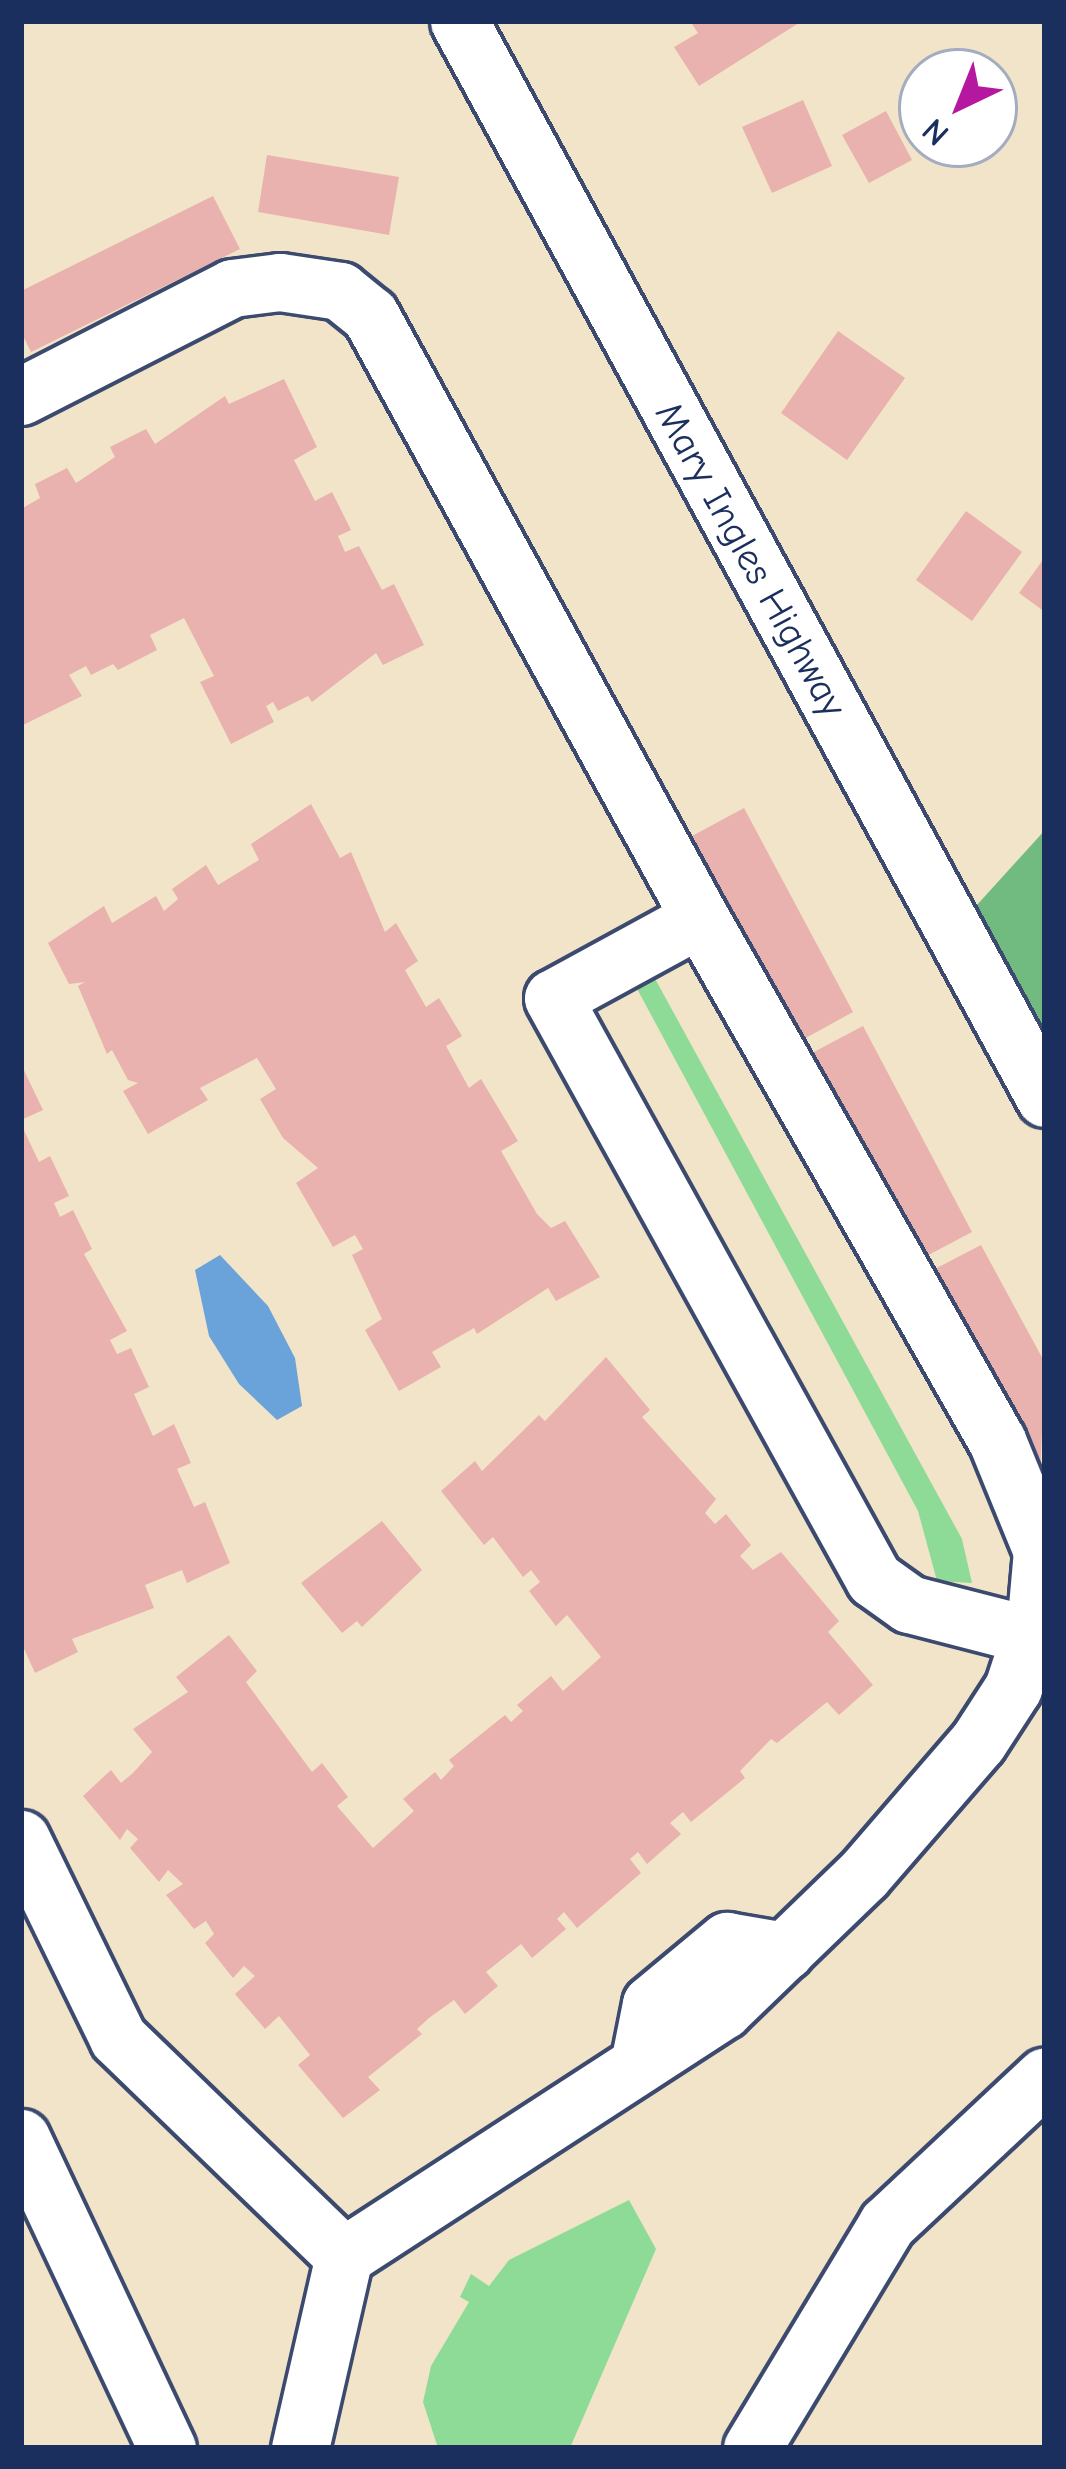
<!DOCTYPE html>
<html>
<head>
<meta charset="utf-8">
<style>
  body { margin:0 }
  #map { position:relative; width:1066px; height:2469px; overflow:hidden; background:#f2e4c9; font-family:"Comic Neue",sans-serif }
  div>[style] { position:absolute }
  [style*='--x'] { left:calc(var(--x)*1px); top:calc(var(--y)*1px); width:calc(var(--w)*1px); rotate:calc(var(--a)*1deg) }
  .green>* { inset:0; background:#8edb98 }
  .forest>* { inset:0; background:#72bb80 }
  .water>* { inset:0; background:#69a3d9 }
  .building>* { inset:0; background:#e9b2af }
  .roads { filter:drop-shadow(3px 0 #3b4a6e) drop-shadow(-3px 0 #3b4a6e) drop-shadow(0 3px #3b4a6e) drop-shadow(0 -3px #3b4a6e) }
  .minor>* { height:57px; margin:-28.5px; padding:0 28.5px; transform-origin:28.5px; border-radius:28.5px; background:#fff }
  span { translate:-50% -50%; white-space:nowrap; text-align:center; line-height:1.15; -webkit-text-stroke:10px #fff; paint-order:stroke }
  .street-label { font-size:39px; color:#1b2f5e }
  .frame { position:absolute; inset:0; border:24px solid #1b2f5e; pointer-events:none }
  .north { position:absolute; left:898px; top:48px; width:120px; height:120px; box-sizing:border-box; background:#fff; border:3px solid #a4acbf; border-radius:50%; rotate:223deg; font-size:33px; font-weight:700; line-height:48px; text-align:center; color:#1b2f5e }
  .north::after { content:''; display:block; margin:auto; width:42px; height:54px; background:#b5179e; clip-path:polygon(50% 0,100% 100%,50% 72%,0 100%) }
</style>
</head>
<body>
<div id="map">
  <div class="green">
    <div style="clip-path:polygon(653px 975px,962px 1539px,972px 1583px,937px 1581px,918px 1511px,635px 985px)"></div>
    <div style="clip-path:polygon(629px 2200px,656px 2249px,570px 2448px,438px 2448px,423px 2402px,431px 2366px,469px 2302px,460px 2297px,471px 2274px,489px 2286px,509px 2260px)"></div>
  </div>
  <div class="forest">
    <div style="clip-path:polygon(1045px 830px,1045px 1059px,966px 917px)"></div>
  </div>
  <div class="water">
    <div style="clip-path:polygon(220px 1255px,268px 1306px,295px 1358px,302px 1406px,277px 1420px,239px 1384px,209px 1336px,195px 1270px)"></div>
  </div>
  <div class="building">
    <div style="clip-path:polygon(690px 21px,802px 21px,699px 86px,674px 47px,698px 33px)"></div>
    <div style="clip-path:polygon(803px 100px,832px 166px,772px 193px,742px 127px)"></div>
    <div style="clip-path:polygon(886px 111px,912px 160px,869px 183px,842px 135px)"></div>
    <div style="clip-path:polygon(267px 155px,399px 177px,389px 235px,258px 212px)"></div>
    <div style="clip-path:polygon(213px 196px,240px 249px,31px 352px,21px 332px,21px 291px)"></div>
    <div style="clip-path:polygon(838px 331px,905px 378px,847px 460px,781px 413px)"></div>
    <div style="clip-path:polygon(284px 379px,317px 447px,294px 460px,315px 501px,332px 492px,351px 530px,338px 536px,345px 552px,359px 546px,382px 590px,394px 584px,424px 645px,383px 665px,376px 653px,312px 702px,308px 696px,278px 711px,273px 702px,266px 706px,274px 722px,231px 744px,200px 682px,214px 676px,184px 618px,150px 635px,157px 650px,118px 670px,113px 664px,91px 675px,86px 666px,69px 675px,82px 696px,21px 726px,21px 509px,40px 498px,35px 484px,67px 468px,76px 483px,115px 457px,110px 447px,146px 429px,155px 444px,225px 396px,229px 404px)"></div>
    <div style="clip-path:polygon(966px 511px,1022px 552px,972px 621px,916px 580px)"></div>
    <div style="clip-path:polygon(1045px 557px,1045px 612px,1019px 593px)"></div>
    <div style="clip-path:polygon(311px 804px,340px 858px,351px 852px,385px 932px,396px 923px,418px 961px,405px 970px,426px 1007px,439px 998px,462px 1036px,446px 1046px,469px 1088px,481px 1079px,518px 1141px,501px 1151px,537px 1214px,551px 1228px,565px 1221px,600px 1277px,556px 1301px,548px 1288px,477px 1334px,474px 1328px,432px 1352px,441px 1367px,399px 1391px,365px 1330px,382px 1319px,352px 1255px,363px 1249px,355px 1235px,333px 1247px,296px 1183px,318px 1168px,283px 1138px,260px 1099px,276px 1089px,257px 1058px,200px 1088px,208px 1100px,148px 1134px,123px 1091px,138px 1083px,128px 1080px,112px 1050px,107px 1054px,78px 986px,85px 982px,69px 984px,48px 943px,104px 906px,112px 923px,156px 896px,164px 911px,178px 899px,172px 889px,206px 865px,218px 885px,259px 860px,251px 844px)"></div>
    <div style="clip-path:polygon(744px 808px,853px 1012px,802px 1040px,692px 836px)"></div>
    <div style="clip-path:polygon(863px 1026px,972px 1232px,921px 1259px,812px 1053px)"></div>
    <div style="clip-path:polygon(21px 1064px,43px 1110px,21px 1120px)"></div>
    <div style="clip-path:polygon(21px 1124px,39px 1162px,50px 1156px,69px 1196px,54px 1203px,60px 1217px,73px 1210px,92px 1249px,84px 1254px,127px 1331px,110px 1340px,117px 1354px,131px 1348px,149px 1387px,134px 1394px,153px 1436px,174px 1424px,191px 1463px,177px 1469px,194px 1507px,205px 1502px,230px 1563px,187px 1583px,182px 1570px,145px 1585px,154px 1608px,72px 1639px,78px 1652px,35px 1673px,21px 1642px)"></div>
    <div style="clip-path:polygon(981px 1245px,1045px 1363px,1040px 1476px,929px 1272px)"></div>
    <div style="clip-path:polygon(606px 1357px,650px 1410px,642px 1417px,716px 1499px,705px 1513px,715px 1524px,726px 1514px,751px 1545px,740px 1556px,753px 1570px,781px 1552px,839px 1621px,828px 1632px,873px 1685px,839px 1715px,827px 1702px,777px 1743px,771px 1739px,740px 1771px,745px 1778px,691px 1822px,683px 1812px,670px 1823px,681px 1834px,647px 1864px,638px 1852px,630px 1859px,641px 1873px,577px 1928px,564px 1912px,557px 1919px,566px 1929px,532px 1958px,521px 1944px,486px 1972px,498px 1986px,465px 2014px,454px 2000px,429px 2018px,417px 2029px,422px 2034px,368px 2077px,380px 2090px,343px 2118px,298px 2065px,310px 2055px,279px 2016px,265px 2029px,235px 1994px,255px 1976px,244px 1966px,233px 1978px,205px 1943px,214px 1934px,206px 1921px,194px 1929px,166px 1895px,183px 1884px,168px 1870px,159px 1882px,130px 1848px,138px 1839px,127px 1829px,120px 1840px,83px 1796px,111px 1770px,121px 1783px,133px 1773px,152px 1752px,133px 1729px,188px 1692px,176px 1677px,229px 1635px,257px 1671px,246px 1682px,312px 1772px,322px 1763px,348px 1797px,337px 1806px,373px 1848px,414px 1811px,403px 1799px,435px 1772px,441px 1780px,454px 1766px,449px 1760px,505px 1715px,511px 1722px,523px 1711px,517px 1705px,551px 1676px,563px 1691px,601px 1657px,567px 1615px,556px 1626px,529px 1591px,540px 1582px,531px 1570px,523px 1577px,493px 1537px,484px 1545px,441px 1491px,475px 1461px,482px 1471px,539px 1415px,545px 1421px)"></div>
    <div style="clip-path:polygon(382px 1521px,422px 1570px,362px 1627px,357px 1621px,342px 1633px,301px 1583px)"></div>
  </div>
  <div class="roads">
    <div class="minor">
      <div style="--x:459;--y:21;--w:1226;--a:61.45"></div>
      <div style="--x:21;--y:396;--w:237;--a:-27.1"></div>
      <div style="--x:232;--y:288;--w:48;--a:-7.1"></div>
      <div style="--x:280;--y:282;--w:61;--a:8.5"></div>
      <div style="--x:340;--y:291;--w:38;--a:39"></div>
      <div style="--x:370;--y:315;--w:687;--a:61.31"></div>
      <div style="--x:21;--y:1839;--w:221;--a:64"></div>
      <div style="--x:118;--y:2038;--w:314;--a:44"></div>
      <div style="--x:344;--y:2256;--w:197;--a:102.9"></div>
      <div style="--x:639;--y:2064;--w:61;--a:-78.7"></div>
      <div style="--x:651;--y:2004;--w:99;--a:-39.7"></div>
      <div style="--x:727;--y:1941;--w:59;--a:9.8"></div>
      <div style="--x:21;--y:2138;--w:343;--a:64.8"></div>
      <div style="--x:344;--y:2256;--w:452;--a:-33"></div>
      <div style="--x:723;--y:2010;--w:194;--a:-44"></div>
      <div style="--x:863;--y:1875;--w:176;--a:-49.2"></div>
      <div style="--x:978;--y:1742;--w:64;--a:-57.1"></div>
      <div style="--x:1013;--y:1688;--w:74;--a:-71.8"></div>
      <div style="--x:1036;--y:1618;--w:67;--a:-84.9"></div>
      <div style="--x:1042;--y:1551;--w:119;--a:-112.2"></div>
      <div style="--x:997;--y:1441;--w:601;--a:-119.59"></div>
      <div style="--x:700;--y:918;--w:167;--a:151.4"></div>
      <div style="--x:553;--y:998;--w:664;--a:61.08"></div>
      <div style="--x:874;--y:1579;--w:43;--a:35.5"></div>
      <div style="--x:909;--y:1604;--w:125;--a:14.4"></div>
      <div style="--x:752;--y:2448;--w:262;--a:-58.9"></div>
      <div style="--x:887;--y:2224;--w:216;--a:-43.1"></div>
    </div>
  </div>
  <div class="street-label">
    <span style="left:750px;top:560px;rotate:61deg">Mary Ingles Highway</span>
  </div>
  <div class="frame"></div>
  <div class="north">N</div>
</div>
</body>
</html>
